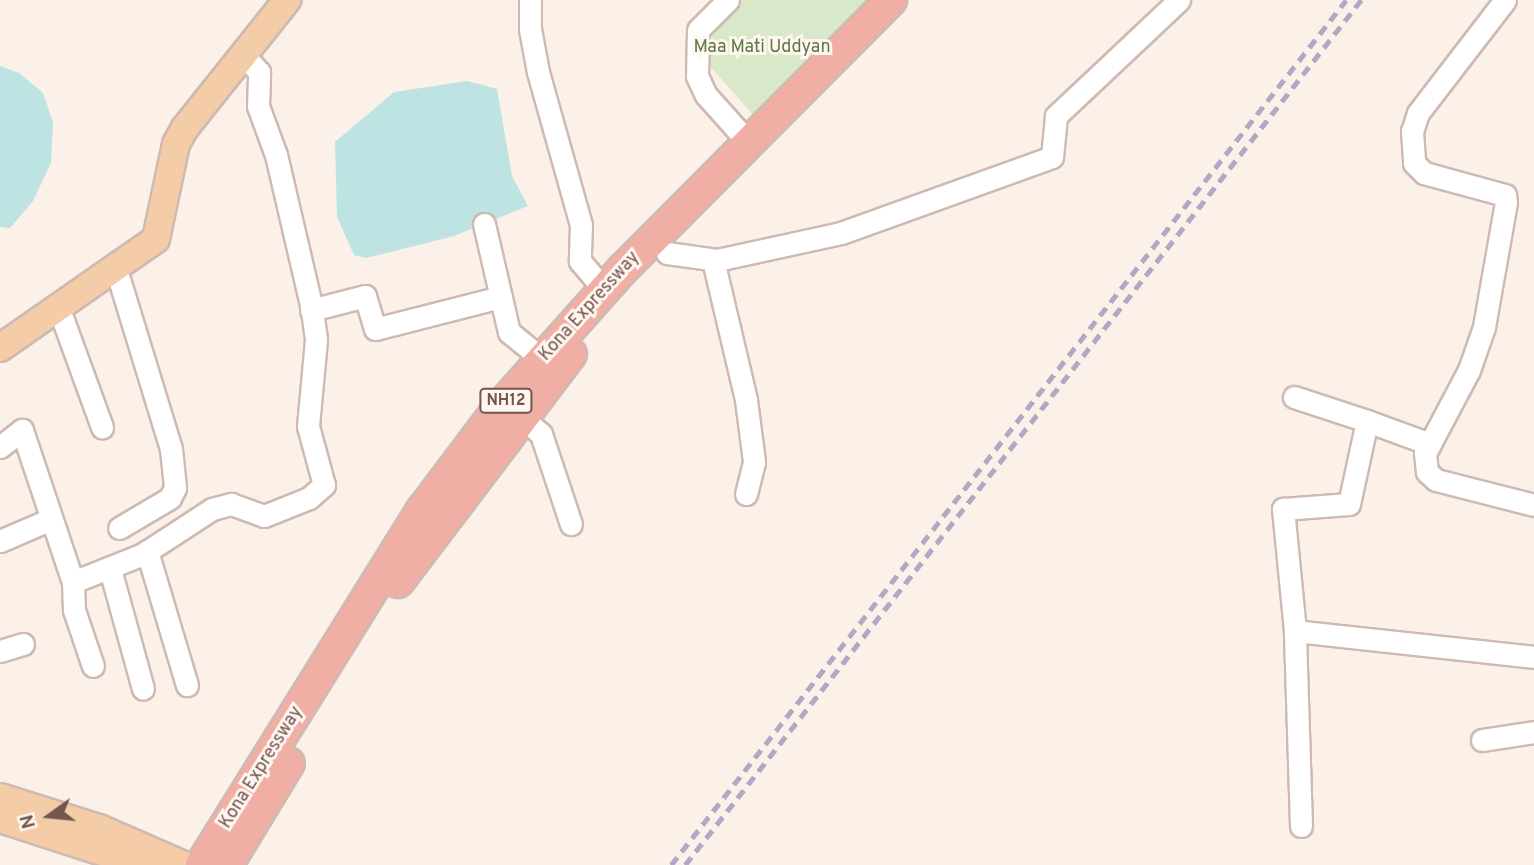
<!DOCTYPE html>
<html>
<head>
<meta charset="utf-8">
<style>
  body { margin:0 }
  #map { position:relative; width:1534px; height:865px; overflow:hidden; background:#fbf1e9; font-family:Overpass,sans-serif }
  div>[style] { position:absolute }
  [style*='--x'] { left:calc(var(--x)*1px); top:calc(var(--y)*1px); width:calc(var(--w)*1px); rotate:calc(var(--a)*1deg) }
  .green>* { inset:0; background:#d9e8c8 }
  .water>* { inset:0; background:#bee3e3 }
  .roads { filter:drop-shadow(2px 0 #cebab2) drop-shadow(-2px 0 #cebab2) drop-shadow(0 2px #cebab2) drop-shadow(0 -2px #cebab2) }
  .minor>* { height:21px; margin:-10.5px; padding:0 10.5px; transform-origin:10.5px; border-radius:10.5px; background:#fff }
  .major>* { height:26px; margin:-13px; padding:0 13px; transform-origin:13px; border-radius:13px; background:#f4cca7 }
  .highway>* { height:30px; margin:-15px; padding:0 15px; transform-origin:15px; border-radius:15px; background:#f0aea5 }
  .rail>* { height:4.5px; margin-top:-2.25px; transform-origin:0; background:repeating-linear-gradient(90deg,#b3a7c4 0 10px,transparent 0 17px) }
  span { translate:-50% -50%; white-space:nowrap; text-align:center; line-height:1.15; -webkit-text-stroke:6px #fef6ef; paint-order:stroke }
  .shield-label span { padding:2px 5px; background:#fef6ef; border:2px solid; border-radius:5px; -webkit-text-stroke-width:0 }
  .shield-label { font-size:16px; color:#73564e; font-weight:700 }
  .park-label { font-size:18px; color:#5d7847 }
  .street-label { font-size:18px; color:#73564e }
  .north { position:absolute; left:14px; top:781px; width:70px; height:70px; -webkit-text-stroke:5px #fef6ef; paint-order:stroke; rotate:255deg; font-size:19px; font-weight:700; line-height:28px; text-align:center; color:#73564e }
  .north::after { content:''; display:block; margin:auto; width:24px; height:32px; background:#73564e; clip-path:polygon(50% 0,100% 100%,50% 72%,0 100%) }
</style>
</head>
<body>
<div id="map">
  <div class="green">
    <div style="clip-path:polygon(742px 0,875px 0,759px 122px,695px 49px)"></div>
  </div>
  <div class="water">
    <div style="clip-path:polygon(0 66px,19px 73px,43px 93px,53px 122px,51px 163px,33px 201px,10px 228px,0 227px)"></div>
    <div style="clip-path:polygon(467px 81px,497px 89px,512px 176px,528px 206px,454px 236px,366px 258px,354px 255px,337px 217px,335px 142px,394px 92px)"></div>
  </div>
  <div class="roads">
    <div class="minor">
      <div style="--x:530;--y:0;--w:29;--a:90"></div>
      <div style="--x:530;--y:29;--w:44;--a:79.5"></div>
      <div style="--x:538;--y:72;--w:159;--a:74.3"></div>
      <div style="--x:581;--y:225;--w:36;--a:92"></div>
      <div style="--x:580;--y:261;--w:38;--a:50"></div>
      <div style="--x:728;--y:0;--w:42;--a:135"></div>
      <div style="--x:698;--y:30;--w:46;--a:91.2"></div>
      <div style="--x:697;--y:76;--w:21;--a:65"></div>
      <div style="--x:706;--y:95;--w:63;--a:48.2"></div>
      <div style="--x:1505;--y:0;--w:143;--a:127.6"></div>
      <div style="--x:1418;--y:113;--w:19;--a:108"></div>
      <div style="--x:1412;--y:131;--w:32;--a:86"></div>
      <div style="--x:1414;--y:163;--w:14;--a:45"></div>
      <div style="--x:1424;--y:173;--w:84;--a:15.2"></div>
      <div style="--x:1505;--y:195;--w:7;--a:82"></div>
      <div style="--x:1506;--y:202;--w:127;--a:100"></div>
      <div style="--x:1484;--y:327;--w:46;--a:109.2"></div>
      <div style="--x:1469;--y:370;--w:94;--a:117.9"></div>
      <div style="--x:1425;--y:453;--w:19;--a:84"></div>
      <div style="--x:1427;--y:472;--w:12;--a:42"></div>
      <div style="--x:1436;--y:480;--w:101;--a:14.3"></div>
      <div style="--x:484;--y:224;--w:111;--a:77"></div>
      <div style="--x:509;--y:332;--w:43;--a:39.3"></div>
      <div style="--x:667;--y:253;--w:50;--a:8"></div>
      <div style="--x:717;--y:260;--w:127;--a:-12.3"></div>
      <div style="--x:841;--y:233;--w:224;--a:-19.8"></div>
      <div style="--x:1052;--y:157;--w:41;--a:-84.4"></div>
      <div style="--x:1056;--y:116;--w:169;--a:-43.3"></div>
      <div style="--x:713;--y:260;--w:144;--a:76.7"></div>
      <div style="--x:746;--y:400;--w:63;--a:82.6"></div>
      <div style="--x:754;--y:462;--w:33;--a:104"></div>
      <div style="--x:116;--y:269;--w:188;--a:73"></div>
      <div style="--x:171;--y:449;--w:39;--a:84"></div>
      <div style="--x:175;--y:488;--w:11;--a:117"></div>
      <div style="--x:170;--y:498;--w:59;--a:149.5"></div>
      <div style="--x:59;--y:309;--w:126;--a:70"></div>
      <div style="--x:311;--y:310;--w:56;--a:-14.5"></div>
      <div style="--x:365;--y:296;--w:34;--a:73"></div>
      <div style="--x:375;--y:329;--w:130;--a:-14.3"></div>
      <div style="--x:1294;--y:397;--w:77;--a:18.2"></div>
      <div style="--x:522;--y:418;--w:25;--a:40"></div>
      <div style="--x:541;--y:434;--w:95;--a:71.6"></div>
      <div style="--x:0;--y:447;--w:28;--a:-38"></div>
      <div style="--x:22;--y:430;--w:160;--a:71.5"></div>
      <div style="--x:73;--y:582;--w:28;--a:88"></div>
      <div style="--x:74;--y:610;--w:59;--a:71.3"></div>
      <div style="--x:0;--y:541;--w:56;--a:-23.3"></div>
      <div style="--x:147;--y:551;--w:140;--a:73.4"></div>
      <div style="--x:110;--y:569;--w:124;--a:74.6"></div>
      <div style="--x:73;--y:582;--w:75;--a:-21.8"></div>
      <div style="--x:143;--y:554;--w:82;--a:-33.1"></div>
      <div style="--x:212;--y:509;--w:20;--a:-15"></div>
      <div style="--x:231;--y:504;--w:35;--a:20"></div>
      <div style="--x:264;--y:516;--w:48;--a:-21.8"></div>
      <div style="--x:309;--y:498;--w:20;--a:-41"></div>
      <div style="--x:324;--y:485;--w:61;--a:-105.2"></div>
      <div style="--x:308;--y:426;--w:87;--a:-84.7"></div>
      <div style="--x:316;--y:339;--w:34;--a:-98"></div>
      <div style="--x:311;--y:305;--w:154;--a:-103.1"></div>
      <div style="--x:276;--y:155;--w:52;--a:-110.2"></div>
      <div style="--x:258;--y:106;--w:34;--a:-88"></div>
      <div style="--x:259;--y:72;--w:24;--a:-132"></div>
      <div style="--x:1295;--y:631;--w:123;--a:-95.6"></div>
      <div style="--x:1283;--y:509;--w:66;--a:-4.3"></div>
      <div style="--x:1349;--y:504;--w:85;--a:-77.8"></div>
      <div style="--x:1367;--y:421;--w:67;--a:20.1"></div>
      <div style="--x:0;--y:651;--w:24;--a:-17"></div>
      <div style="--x:1482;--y:740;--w:53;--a:-8.7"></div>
      <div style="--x:1301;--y:826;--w:195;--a:-91.8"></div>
      <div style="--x:1295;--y:631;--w:240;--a:6.2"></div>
    </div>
    <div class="major">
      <div style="--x:0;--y:348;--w:190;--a:-34.9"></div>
      <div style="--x:156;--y:239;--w:97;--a:-78.1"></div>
      <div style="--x:176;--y:144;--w:18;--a:-61"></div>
      <div style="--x:185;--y:128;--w:164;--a:-51.4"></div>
      <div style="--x:0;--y:797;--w:104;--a:17.4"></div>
      <div style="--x:99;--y:828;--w:93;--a:23.5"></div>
      <div style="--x:0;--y:819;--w:149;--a:17.9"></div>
    </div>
    <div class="highway">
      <div style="--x:398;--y:582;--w:286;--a:-52.8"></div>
      <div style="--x:201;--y:865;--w:420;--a:-58.1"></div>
      <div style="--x:423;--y:509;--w:126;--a:-53"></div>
      <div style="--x:499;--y:408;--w:186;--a:-48.3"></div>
      <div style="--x:623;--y:269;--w:380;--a:-45.1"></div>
      <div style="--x:227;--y:865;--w:119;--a:-58.7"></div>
    </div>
  </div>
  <div class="rail">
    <div style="--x:671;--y:865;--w:1097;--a:-52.03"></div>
    <div style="--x:685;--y:865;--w:1098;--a:-51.99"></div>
  </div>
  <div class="shield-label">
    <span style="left:506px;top:401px">NH12</span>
  </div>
  <div class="park-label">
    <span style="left:762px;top:48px">Maa Mati Uddyan</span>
  </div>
  <div class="street-label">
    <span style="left:590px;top:307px;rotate:-48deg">Kona Expressway</span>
    <span style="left:262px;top:768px;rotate:-58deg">Kona Expressway</span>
  </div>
  <div class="north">N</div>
</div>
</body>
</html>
